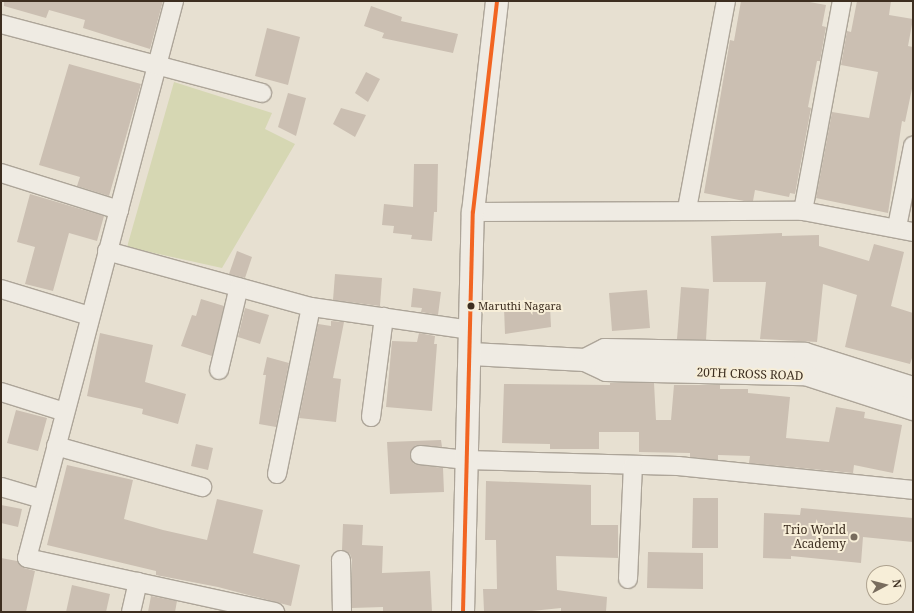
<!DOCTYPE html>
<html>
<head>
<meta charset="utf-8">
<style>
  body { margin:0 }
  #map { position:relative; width:914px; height:613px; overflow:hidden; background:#e7e0d1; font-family:"Noto Serif",serif }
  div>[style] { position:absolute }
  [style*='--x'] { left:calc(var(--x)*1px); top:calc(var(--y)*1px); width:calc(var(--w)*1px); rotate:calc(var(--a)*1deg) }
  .green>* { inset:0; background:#d6d7b3 }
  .building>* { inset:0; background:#cbbfb2 }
  .roads { filter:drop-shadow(1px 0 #ada599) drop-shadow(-1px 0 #ada599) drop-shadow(0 1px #ada599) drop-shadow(0 -1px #ada599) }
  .minor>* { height:18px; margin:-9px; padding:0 9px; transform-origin:9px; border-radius:9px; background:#efebe3 }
  .tertiary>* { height:22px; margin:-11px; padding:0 11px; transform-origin:11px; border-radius:11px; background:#efebe3 }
  .secondary>* { height:22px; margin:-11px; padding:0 11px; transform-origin:11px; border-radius:11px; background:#efebe3 }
  .bus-1>* { height:4px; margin:-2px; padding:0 2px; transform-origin:2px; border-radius:2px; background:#f26522 }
  .dots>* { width:11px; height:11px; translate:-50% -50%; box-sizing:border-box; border:2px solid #f7eed8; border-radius:50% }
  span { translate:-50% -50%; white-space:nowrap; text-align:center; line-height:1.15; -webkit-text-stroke:4px #f7eed8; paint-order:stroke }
  .bus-label { font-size:11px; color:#3d2e20 }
  .left { translate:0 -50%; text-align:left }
  .street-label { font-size:12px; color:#3d2e20 }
  .poi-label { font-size:12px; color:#3d2e20 }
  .right { translate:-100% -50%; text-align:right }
  .frame { position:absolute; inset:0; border:2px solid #3d2e20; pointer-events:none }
  .north { position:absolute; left:866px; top:565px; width:40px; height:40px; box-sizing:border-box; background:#f7eed8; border:1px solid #ada18e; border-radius:50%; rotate:83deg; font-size:11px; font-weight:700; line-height:16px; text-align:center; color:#3d2e20 }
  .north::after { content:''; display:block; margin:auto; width:14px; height:18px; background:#786c5e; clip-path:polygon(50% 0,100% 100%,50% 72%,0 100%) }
</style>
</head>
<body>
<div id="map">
  <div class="green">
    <div style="clip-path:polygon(174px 82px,272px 113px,265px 129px,295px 144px,222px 268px,127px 247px)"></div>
  </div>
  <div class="building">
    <div style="clip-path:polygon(4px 1px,163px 1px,150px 49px,83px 28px,85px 20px,49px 10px,46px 18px,4px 6px)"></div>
    <div style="clip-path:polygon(741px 1px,804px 1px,826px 5px,822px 26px,826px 27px,820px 61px,817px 61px,808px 107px,811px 108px,795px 194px,790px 193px,789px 197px,755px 190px,753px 201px,744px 201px,704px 193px,730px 40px,734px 41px)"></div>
    <div style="clip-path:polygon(857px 1px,891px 1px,889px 15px,913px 19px,908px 46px,913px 47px,913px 84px,905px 122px,902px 121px,888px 213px,816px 198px,832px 112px,869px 118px,878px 72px,841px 65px,847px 31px,851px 32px)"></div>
    <div style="clip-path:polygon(371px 6px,402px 17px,401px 21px,458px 34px,453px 53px,382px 38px,384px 33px,364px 26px)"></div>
    <div style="clip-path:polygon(267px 28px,300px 37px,288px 85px,255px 76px)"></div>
    <div style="clip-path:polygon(69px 64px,141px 84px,109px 196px,77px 186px,80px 177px,39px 165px)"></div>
    <div style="clip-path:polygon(366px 72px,380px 79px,368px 102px,355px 93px)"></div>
    <div style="clip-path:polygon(288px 93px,306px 98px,296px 136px,278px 127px)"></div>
    <div style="clip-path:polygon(341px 108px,366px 115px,355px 137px,333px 124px)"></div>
    <div style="clip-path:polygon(414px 164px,438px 164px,437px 212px,434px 212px,432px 241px,411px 239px,412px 235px,393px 233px,394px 226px,382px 225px,384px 204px,413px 207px)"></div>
    <div style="clip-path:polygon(30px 194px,104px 216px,97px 241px,69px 233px,53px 291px,25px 284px,35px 247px,17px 242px)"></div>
    <div style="clip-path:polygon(782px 233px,782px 236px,819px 235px,819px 246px,869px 261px,874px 244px,904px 252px,891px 306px,913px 313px,913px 355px,910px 364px,845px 347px,857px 295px,823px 284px,817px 342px,760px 339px,766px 282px,713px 282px,711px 236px)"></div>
    <div style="clip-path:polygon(237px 251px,252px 257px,245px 278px,229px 274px)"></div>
    <div style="clip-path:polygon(335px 274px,382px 278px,380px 306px,333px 300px)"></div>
    <div style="clip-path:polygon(681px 287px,709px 289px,706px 340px,677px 339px)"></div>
    <div style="clip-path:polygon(413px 288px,441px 292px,438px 315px,421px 312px,422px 308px,411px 307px)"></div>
    <div style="clip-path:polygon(647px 290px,650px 328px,612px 331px,609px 293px)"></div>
    <div style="clip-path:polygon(201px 299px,224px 306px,212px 356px,181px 346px,192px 315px,196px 316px)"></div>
    <div style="clip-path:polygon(550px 306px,551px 327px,505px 334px,504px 308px)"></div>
    <div style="clip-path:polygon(245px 308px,269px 315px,260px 344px,238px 337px)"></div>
    <div style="clip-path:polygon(331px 321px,344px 322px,333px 378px,341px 379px,336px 422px,299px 418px,318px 324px,331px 326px)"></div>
    <div style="clip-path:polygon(100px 333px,153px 345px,145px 382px,186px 394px,178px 424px,142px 414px,143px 409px,87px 396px)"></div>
    <div style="clip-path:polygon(419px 333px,435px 336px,434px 344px,437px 344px,432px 411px,386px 407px,392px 341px,417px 342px)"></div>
    <div style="clip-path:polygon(267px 357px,289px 363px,276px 427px,259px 424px,266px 375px,263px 375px)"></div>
    <div style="clip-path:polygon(610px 383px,654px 383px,656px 420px,671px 420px,674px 385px,720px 385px,720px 389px,748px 389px,748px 393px,790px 397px,786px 438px,829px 442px,836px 407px,865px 412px,864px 418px,902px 425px,893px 473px,854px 465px,853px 473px,749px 463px,750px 456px,718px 455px,718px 460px,690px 457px,690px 453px,639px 452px,639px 432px,599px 432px,599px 449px,550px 449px,550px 444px,502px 443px,504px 384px,610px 385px)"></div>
    <div style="clip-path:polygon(16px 410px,47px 418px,38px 451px,7px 443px)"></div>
    <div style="clip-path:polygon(441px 440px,442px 447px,416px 445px,410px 454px,414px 464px,443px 468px,444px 492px,390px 494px,387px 442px)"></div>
    <div style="clip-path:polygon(196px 444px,213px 448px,208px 470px,191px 466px)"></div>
    <div style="clip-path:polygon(67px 465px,133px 480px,124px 519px,163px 530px,207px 540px,217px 499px,263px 510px,253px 553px,300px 565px,291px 606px,218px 587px,156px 575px,156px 571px,47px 545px)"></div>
    <div style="clip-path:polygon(486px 481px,591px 485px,591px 525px,618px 525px,618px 558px,556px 556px,557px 590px,607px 597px,606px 612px,561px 612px,561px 608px,522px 612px,484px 611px,483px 589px,497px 589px,496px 540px,485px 540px)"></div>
    <div style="clip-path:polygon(693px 498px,718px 498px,718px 548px,692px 548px)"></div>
    <div style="clip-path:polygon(1px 505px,22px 509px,18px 527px,1px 523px)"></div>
    <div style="clip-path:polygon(801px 508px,913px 518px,913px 542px,863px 537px,861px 563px,791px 556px,791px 559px,763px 558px,764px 513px,800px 515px)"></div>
    <div style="clip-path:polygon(343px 524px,363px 525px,362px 545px,383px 546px,382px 573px,430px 571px,432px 612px,383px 612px,383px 607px,352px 608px,352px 560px,350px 554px,342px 550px)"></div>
    <div style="clip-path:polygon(648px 552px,703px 553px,703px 589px,647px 588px)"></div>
    <div style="clip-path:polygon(1px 558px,17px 561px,24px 568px,35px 571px,26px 612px,1px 612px)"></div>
    <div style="clip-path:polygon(72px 585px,110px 594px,106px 612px,66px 612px)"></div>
    <div style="clip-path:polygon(151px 596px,177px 601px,175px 612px,148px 612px)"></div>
  </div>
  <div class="roads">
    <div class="minor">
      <div style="--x:174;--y:1;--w:576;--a:104.78"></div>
      <div style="--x:27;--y:558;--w:254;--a:12.3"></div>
      <div style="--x:1;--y:24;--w:270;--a:14.8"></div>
      <div style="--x:1;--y:173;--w:124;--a:17.4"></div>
      <div style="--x:687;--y:209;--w:212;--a:-79.4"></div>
      <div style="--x:803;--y:211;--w:214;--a:-79.5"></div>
      <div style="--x:473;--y:212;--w:330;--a:-0.2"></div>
      <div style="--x:803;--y:211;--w:112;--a:10.8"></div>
      <div style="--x:897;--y:227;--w:83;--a:-78.8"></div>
      <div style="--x:107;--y:251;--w:212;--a:15.4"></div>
      <div style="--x:311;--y:307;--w:161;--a:8.2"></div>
      <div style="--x:1;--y:289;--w:93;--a:16.9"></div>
      <div style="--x:219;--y:370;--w:85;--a:-76.5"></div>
      <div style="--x:1;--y:392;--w:67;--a:17.4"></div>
      <div style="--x:371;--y:417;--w:101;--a:-82.6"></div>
      <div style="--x:56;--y:446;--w:152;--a:15.7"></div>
      <div style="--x:420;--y:455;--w:47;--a:6.1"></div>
      <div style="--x:467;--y:460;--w:211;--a:1.6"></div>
      <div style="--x:678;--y:466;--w:236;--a:5.8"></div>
      <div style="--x:277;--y:474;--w:170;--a:-78.5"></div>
      <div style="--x:1;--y:487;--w:43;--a:16.3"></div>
      <div style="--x:341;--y:560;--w:52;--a:88.9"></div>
      <div style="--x:628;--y:579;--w:114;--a:-87.5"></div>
      <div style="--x:131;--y:612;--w:31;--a:-77"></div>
    </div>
    <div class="tertiary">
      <div style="--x:471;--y:354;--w:114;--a:3"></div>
      <div style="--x:585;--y:360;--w:23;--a:25"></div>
      <div style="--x:606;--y:370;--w:199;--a:1.2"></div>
      <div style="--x:805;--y:374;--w:114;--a:18"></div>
      <div style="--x:585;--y:360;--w:22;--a:-27"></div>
      <div style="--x:605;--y:350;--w:200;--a:1.1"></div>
      <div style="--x:805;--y:354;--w:113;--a:17.5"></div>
    </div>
    <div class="secondary">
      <div style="--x:463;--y:612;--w:400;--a:-88.6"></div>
      <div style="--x:473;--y:212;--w:212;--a:-83.5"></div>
    </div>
  </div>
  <div class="bus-1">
    <div style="--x:463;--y:612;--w:400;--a:-88.6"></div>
    <div style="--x:473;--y:212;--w:212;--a:-83.5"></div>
  </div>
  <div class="dots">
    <div style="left:471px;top:306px;background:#3d2e20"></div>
    <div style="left:854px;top:537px;background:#786c5e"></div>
  </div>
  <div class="bus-label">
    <span class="left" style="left:478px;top:306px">Maruthi Nagara</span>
  </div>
  <div class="street-label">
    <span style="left:750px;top:374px;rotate:2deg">20TH CROSS ROAD</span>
  </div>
  <div class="poi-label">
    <span class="right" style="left:846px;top:537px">Trio World<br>Academy</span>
  </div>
  <div class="frame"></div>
  <div class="north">N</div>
</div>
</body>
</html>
